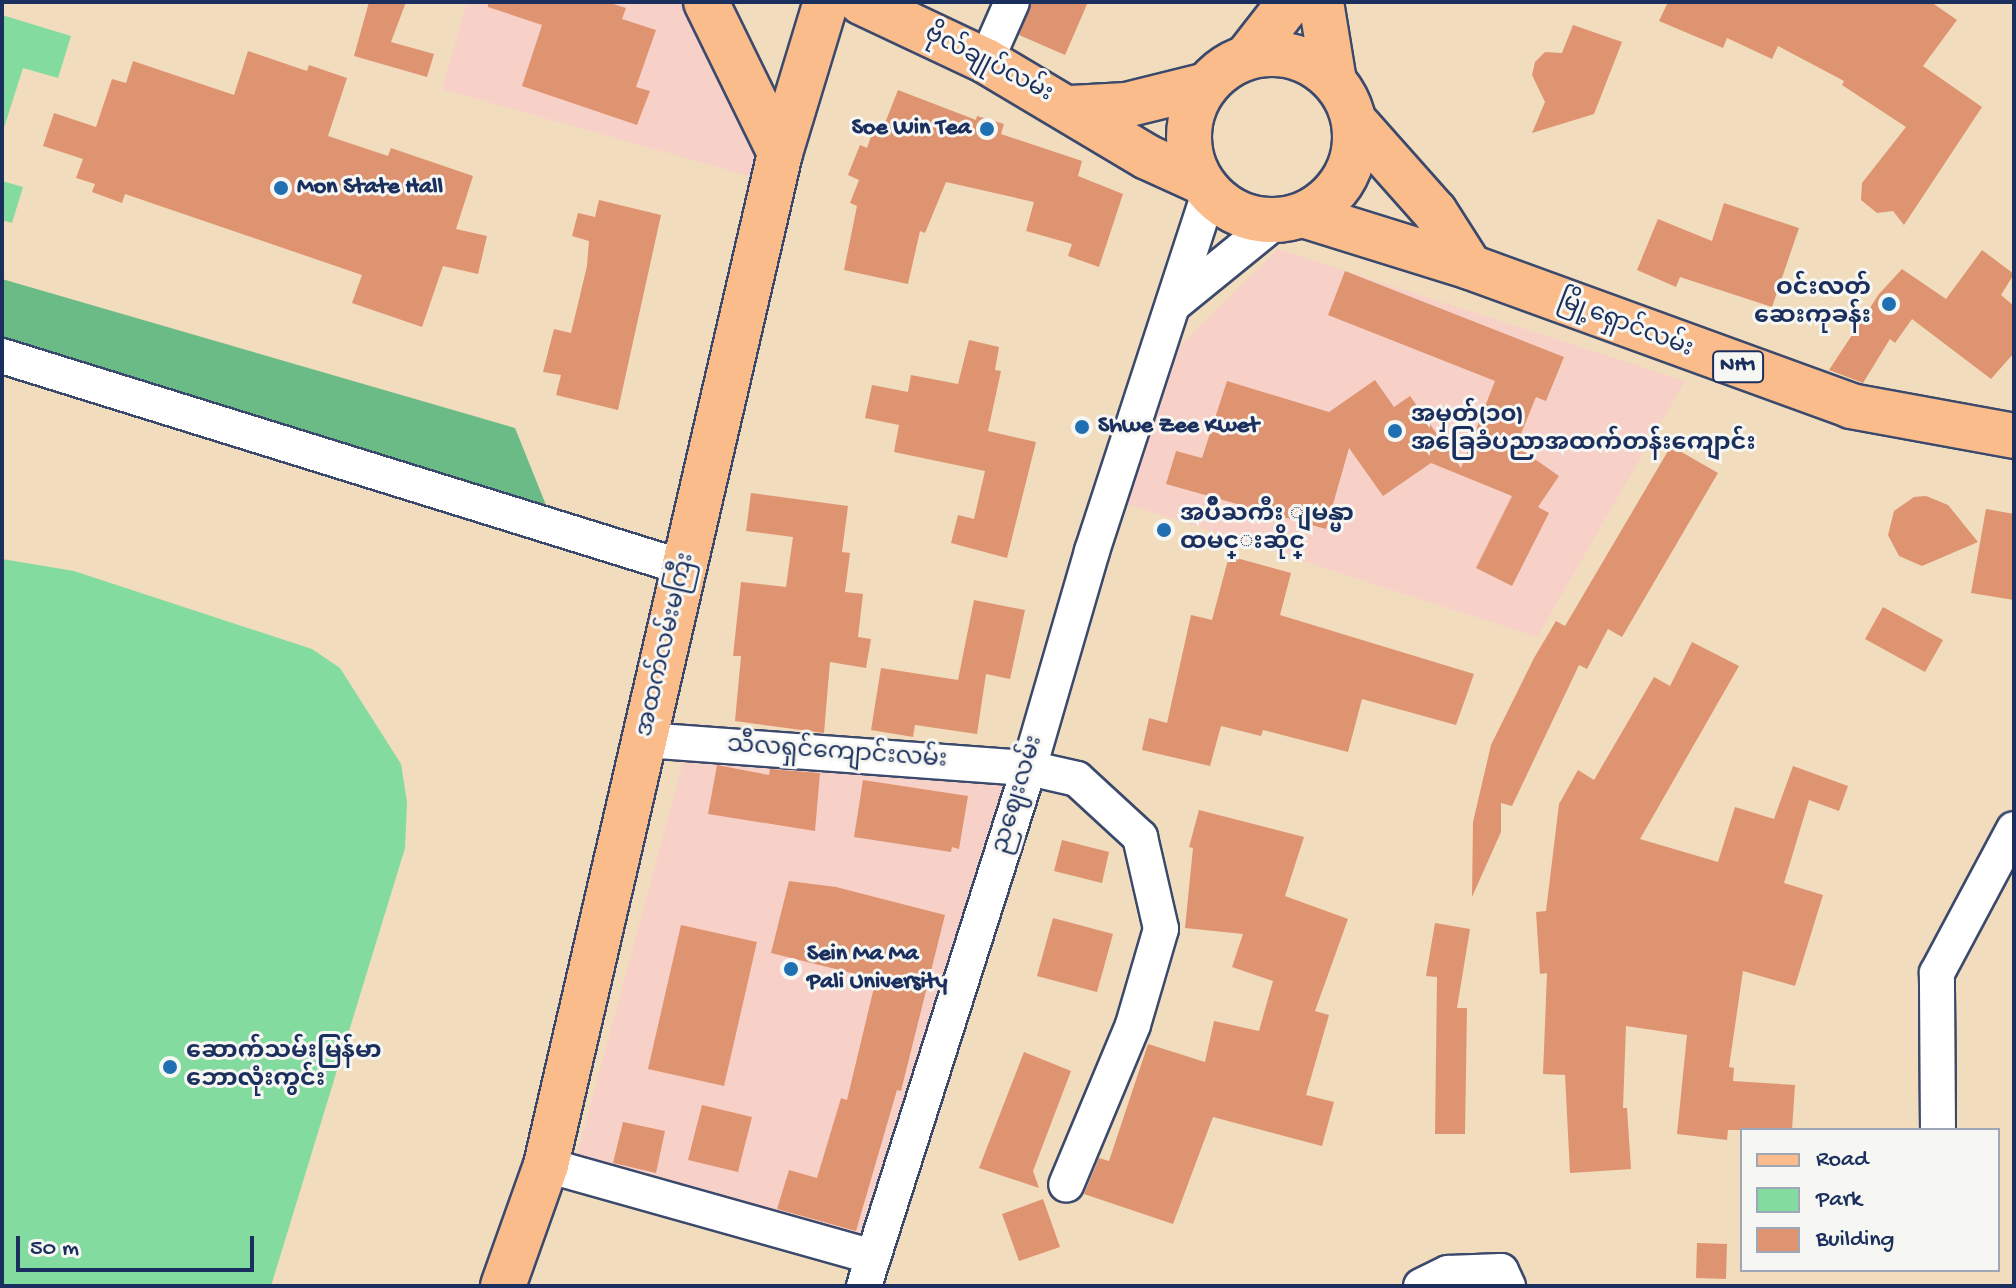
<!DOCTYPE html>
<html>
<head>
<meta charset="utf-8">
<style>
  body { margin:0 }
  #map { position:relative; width:2016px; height:1288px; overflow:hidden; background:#f1dcbd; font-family:"Gochi Hand","Noto Sans Myanmar",sans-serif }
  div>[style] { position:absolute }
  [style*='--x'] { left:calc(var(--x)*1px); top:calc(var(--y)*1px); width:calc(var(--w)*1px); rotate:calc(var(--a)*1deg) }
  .built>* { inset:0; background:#f7d1c8 }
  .green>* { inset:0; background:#84db9f }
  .forest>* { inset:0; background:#6bbb86 }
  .building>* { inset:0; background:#df9471 }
  .roads { filter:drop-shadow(2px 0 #3b496c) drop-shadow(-2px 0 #3b496c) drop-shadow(0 2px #3b496c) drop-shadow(0 -2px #3b496c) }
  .minor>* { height:34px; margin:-17px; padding:0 17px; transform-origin:17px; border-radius:17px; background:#fff }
  .primary>* { height:44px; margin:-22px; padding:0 22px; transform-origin:22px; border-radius:22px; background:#fabc8b }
  .trunk>* { height:44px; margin:-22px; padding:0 22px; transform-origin:22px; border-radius:22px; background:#fabc8b }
  .trunk>.ring { margin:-22px; padding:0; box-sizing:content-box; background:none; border:44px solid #fabc8b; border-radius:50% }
  .dots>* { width:22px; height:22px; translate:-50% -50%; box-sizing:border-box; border:4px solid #f6f6f2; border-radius:50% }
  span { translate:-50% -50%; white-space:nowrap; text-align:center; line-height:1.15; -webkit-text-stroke:6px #f6f6f2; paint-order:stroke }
  .shield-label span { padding:2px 6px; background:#f6f6f2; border:2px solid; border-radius:6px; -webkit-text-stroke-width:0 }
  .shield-label { font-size:22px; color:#1b2f5e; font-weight:700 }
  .street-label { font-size:24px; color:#1b2f5e }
  .poi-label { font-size:24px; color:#1b2f5e; font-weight:700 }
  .right { translate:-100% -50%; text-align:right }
  .left { translate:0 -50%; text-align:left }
  .frame { position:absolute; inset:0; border:4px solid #1b2f5e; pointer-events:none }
  .legend { position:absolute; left:1740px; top:1128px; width:260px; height:144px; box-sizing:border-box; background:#f6f6f2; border:2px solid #9ea6b7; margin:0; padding:10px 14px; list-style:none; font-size:24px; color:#1b2f5e }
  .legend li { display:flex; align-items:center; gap:16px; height:40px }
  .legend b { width:40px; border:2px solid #9ea6b7 }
  .scale { position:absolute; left:16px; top:1236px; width:238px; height:36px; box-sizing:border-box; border:4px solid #1b2f5e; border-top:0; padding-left:10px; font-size:24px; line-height:28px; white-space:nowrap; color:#1b2f5e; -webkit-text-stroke:6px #f6f6f2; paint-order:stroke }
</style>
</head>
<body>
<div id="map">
  <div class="built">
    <div style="clip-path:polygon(467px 2px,689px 2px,762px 154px,756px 178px,442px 89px)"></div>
    <div style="clip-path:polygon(1278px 249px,1685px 381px,1537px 637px,1124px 503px,1175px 351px)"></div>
    <div style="clip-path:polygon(686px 752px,1015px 775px,867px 1245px,575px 1162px)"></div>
  </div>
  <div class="green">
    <div style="clip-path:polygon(2px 15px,71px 36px,58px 78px,23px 68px,2px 134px)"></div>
    <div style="clip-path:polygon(2px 181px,23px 187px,12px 223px,2px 220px)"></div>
    <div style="clip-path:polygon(2px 559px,74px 571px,312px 649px,340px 668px,401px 764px,407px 802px,405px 848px,271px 1286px,2px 1286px)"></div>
  </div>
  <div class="forest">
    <div style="clip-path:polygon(2px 279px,515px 428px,548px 510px,2px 341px)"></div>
  </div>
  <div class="building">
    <div style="clip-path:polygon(369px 2px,406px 2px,391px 42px,434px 54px,427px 77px,354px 56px)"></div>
    <div style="clip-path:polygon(488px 2px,607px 2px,626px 8px,622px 19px,656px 30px,636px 87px,650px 91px,637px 125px,522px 86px,542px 25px,488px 7px)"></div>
    <div style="clip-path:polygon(1032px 2px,1088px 2px,1065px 55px,1019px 35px)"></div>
    <div style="clip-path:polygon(1668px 2px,1931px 2px,1957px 20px,1923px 66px,1982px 107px,1904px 225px,1893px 211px,1877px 213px,1861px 200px,1862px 183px,1906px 127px,1842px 85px,1844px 81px,1778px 46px,1772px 59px,1727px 38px,1723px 48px,1659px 21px)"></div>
    <div style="clip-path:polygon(1573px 25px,1622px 42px,1594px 114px,1532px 133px,1545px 102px,1532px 75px,1535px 62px,1545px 52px,1562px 53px)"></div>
    <div style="clip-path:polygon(248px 51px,307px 71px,309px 65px,347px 78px,328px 136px,388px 156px,391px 148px,473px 176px,456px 229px,487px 236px,478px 274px,443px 266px,422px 327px,352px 303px,362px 275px,125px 194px,122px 203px,92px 192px,95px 184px,76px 178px,83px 159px,43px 146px,54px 113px,96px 127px,112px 79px,126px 83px,133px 61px,234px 95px)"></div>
    <div style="clip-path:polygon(898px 90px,976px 120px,977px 116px,1004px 124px,1001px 134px,1082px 161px,1078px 176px,1123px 194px,1099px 267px,1068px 256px,1072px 244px,1026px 231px,1034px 202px,946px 182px,925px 233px,920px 231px,908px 284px,844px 270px,857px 206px,850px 203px,859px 180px,848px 175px,860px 145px,867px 148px,875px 125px,883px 128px)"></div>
    <div style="clip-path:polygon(599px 200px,661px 215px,618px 410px,556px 395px,561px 375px,543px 372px,554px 329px,571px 333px,587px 266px,589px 241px,572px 236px,578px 213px,595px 217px)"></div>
    <div style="clip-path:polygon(1724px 203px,1799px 228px,1772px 307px,1680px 277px,1676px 287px,1637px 270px,1658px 219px,1712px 241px)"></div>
    <div style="clip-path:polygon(1982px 250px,2014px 274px,2001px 295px,2014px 306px,2014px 353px,1991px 379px,1912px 319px,1895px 343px,1890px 339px,1863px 383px,1829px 370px,1879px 294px,1902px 269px,1946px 299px)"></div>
    <div style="clip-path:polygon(1345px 271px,1564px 357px,1546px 401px,1536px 397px,1516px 446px,1559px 476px,1538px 507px,1549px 513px,1512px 586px,1476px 568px,1512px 496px,1431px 463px,1383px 496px,1349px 448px,1326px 529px,1166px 484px,1176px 451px,1202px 458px,1227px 381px,1329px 412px,1375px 380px,1394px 407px,1410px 396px,1461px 468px,1495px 381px,1328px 315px)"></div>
    <div style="clip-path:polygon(969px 340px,999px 347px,995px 370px,1001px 371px,988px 431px,1036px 442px,1007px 558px,951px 543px,958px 515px,974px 519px,985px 471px,894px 452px,899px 425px,865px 418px,872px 385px,908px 392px,911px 375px,958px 384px)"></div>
    <div style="clip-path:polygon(1671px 446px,1718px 473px,1622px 637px,1608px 629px,1587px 669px,1579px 665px,1512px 806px,1501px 803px,1501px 832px,1472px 897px,1473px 822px,1491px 745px,1534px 658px,1556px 621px,1565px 626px)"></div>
    <div style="clip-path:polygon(751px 493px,848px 506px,842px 552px,850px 553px,845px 592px,863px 594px,858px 637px,871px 639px,866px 668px,830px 662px,824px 733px,735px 721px,741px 656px,733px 656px,741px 582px,786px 587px,793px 537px,746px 531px)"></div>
    <div style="clip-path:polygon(1926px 496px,1948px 505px,1978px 542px,1922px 566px,1899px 556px,1888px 535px,1894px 511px,1914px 497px)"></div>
    <div style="clip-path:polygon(1986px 509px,2014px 514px,2014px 600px,1971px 593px)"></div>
    <div style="clip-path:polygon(1229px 556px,1291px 573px,1280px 615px,1474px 674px,1456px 725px,1362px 699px,1348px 752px,1263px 730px,1261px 736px,1221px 726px,1210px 766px,1142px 750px,1149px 718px,1167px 723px,1191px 615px,1212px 620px)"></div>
    <div style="clip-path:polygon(974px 600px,1025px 610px,1010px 679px,986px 674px,977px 734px,915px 725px,913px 737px,871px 730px,881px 668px,958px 680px)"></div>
    <div style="clip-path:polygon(1883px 607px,1943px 640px,1925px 672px,1865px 639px)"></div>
    <div style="clip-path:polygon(1692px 642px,1739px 666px,1640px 839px,1718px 862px,1735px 807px,1774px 819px,1793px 766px,1848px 786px,1839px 811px,1809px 800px,1784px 883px,1823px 895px,1795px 986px,1743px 971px,1729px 1067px,1734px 1068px,1733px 1081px,1795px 1085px,1792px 1130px,1728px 1130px,1727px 1140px,1677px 1134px,1687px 1035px,1626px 1026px,1623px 1108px,1627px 1108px,1631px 1169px,1570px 1173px,1565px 1075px,1543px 1074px,1547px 973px,1540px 974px,1536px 912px,1546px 911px,1559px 804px,1578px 770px,1594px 780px,1654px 677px,1670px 686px)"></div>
    <div style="clip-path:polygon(717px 765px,769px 775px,770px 769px,820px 773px,815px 831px,708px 814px)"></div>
    <div style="clip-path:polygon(863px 780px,968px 796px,959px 849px,952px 847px,951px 852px,854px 837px)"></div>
    <div style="clip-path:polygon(1199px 810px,1304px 837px,1285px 896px,1348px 919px,1315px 1011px,1329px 1015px,1306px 1095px,1334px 1102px,1322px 1146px,1213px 1117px,1173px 1224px,1084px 1194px,1099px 1158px,1109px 1161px,1148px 1044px,1205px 1062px,1214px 1021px,1259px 1031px,1273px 981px,1232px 967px,1243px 934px,1185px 928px,1193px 848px,1189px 847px)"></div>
    <div style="clip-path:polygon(1062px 840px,1109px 852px,1102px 883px,1054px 871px)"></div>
    <div style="clip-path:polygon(789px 881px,836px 887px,945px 915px,901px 1091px,897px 1090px,856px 1231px,777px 1209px,789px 1170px,817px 1178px,841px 1098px,847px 1100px,876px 979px,771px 953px)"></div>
    <div style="clip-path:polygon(1053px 918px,1113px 934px,1097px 992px,1037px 976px)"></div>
    <div style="clip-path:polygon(1435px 923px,1470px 929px,1457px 1008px,1467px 1008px,1465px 1134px,1435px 1134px,1437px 977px,1426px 976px)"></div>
    <div style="clip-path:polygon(681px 925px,757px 942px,724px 1086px,648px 1069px)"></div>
    <div style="clip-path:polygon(1024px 1052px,1071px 1071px,1033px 1171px,1039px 1188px,979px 1168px)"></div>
    <div style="clip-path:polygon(702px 1105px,752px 1117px,738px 1172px,688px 1160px)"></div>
    <div style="clip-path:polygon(623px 1122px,665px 1131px,656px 1173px,613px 1163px)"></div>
    <div style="clip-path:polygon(1043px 1199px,1060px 1247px,1019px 1261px,1002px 1214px)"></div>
    <div style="clip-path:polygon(1697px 1243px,1727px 1244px,1726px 1279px,1696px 1278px)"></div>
  </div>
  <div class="roads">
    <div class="minor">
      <div style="--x:986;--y:61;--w:64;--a:-66.2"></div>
      <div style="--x:1174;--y:304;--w:132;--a:-39.1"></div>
      <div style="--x:2;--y:356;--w:715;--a:17.24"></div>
      <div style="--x:645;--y:740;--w:385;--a:4.2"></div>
      <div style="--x:1029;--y:768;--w:49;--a:12.9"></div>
      <div style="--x:1077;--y:779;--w:86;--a:42.6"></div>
      <div style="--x:1140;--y:837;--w:94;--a:77.1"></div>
      <div style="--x:1161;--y:929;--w:100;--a:106.3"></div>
      <div style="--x:1133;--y:1025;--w:173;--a:112.7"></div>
      <div style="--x:1938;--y:1130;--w:157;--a:-90.4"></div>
      <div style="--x:1937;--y:973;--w:163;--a:-61.9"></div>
      <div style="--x:546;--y:1165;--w:340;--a:15.7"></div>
      <div style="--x:864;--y:1286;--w:544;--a:-72.33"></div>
      <div style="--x:1029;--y:768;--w:226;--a:-73.8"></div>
      <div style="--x:1092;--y:551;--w:377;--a:-71.9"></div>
      <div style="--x:1421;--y:1286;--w:30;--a:-26"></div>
      <div style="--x:1448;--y:1273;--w:53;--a:-2.2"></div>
      <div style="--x:1501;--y:1271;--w:17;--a:65"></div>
    </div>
    <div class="primary">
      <div style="--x:706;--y:2;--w:168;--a:63.9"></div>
      <div style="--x:861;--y:2;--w:138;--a:25.3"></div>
      <div style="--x:986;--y:61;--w:187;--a:30.8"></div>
      <div style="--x:1147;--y:157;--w:58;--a:24.4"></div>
      <div style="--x:1071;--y:108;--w:55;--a:-3.1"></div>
      <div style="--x:1126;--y:105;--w:83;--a:-13.9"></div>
      <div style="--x:503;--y:1286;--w:128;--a:-70.4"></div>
      <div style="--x:546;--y:1165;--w:1039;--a:-76.98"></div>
      <div style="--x:780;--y:153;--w:158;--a:-73.1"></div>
    </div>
    <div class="trunk">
      <div style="--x:1321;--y:2;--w:80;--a:80.7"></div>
      <div class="ring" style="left:1189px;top:54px;width:122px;height:122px"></div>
      <div style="--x:1247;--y:57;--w:70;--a:-52"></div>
      <div style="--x:1355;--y:122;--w:120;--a:48.4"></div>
      <div style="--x:1435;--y:212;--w:65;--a:57.5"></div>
      <div style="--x:1303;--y:215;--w:175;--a:17.3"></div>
      <div style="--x:1470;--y:267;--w:406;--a:20"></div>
      <div style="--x:1851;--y:406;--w:166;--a:10.4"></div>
    </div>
  </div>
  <div class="dots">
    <div style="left:987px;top:129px;background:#1f6fb2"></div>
    <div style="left:281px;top:188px;background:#1f6fb2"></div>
    <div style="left:1889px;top:304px;background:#1f6fb2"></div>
    <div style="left:1082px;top:427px;background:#1f6fb2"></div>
    <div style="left:1395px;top:431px;background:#1f6fb2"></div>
    <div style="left:1164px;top:530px;background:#1f6fb2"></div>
    <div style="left:791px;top:969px;background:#1f6fb2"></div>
    <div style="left:170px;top:1067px;background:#1f6fb2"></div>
  </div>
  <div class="shield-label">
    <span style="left:1738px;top:367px">NH1</span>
  </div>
  <div class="street-label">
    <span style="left:988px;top:65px;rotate:27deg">ဗိုလ်ချုပ်လမ်း</span>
    <span style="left:1625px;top:326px;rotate:21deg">မြို့ရှောင်လမ်း</span>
    <span style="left:667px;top:645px;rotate:-77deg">အထက်လမ်းမကြီး</span>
    <span style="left:837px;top:754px;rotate:4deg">သီလရှင်ကျောင်းလမ်း</span>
    <span style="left:1019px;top:795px;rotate:-73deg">ညဈေးလမ်း</span>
  </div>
  <div class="poi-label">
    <span class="right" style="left:971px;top:129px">Soe Win Tea</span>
    <span class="left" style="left:297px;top:188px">Mon State Hall</span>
    <span class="right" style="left:1871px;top:304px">ဝင်းလတ်<br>ဆေးကုခန်း</span>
    <span class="left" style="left:1411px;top:431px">အမှတ်(၁၀)<br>အခြေခံပညာအထက်တန်းကျောင်း</span>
    <span class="left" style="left:1098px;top:427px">Shwe Zee Kwet</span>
    <span class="left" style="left:1180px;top:530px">အပ်ိဳႀကီး ျမန္မာ<br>ထမင္းဆိုင္</span>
    <span class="left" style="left:807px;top:969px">Sein Ma Ma<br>Pali University</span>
    <span class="left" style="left:186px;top:1067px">ဆောက်သမ်းမြန်မာ<br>ဘောလုံးကွင်း</span>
  </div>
  <div class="frame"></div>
  <ul class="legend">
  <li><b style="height:10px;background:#fabc8b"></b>Road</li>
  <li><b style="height:22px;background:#84db9f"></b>Park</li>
  <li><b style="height:22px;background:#df9471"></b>Building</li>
  </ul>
  <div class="scale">50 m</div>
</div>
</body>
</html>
